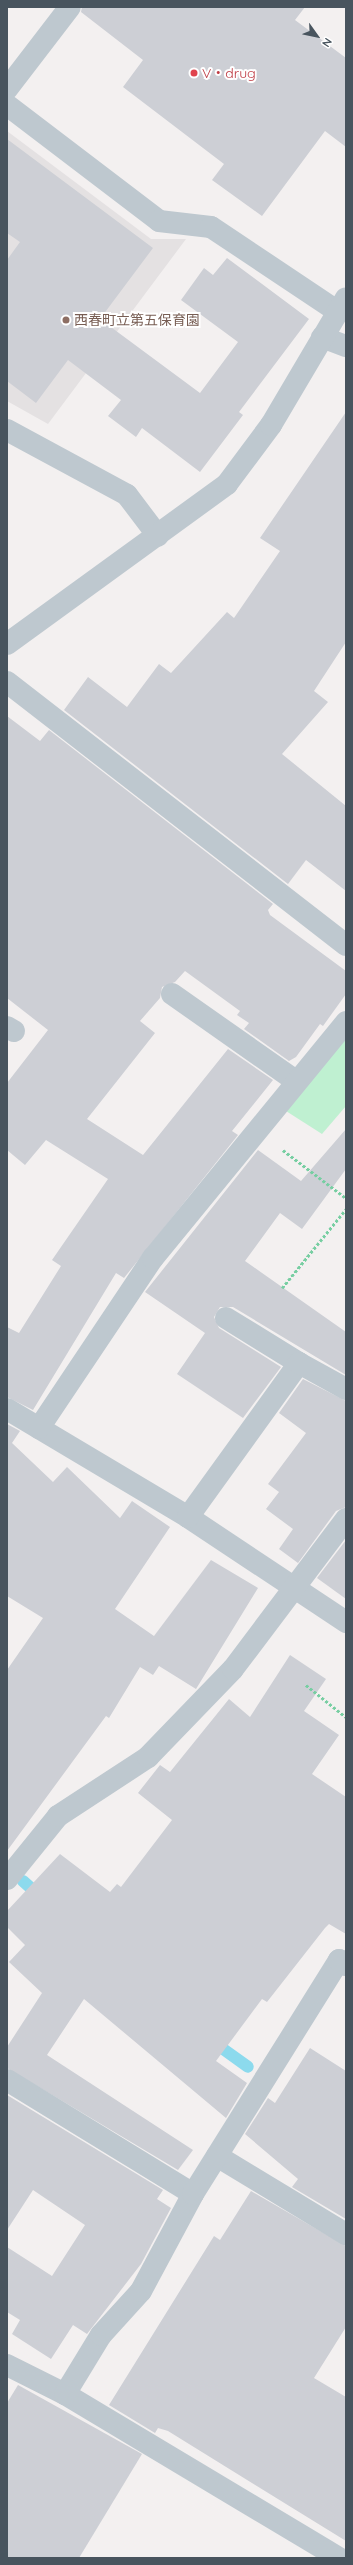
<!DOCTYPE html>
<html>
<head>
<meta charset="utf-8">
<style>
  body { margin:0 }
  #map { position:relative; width:353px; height:2565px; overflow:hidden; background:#f3f0f0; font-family:Quicksand,"Noto Sans JP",sans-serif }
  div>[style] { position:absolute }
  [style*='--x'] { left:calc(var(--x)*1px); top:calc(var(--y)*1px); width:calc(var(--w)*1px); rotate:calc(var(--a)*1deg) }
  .education>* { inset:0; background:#e4e1e2 }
  .green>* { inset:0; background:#bff0d1 }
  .stream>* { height:12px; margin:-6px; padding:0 6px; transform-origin:6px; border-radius:6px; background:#8cdaed }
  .building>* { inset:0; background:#cdcfd5 }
  .path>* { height:2.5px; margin-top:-1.25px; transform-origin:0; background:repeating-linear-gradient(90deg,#77cea2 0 3px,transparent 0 5px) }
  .minor>* { height:22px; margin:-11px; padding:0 11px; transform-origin:11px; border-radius:11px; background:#bec8cf }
  .dots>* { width:11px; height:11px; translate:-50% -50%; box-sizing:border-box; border:2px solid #fff; border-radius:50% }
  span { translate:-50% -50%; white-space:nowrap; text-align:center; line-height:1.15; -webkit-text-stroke:4px #fff; paint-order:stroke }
  .health-label { font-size:14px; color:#be3a42 }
  .left { translate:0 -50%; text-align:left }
  .education-label { font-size:14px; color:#785e54 }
  .frame { position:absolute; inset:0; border:8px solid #48545e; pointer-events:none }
  .north { position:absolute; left:297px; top:16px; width:40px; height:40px; -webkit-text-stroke:3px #fff; paint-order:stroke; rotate:123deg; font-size:11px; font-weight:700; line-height:16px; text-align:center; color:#48545e }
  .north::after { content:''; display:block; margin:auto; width:14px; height:18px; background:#48545e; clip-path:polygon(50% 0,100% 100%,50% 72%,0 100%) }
</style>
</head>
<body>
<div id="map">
  <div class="education">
    <div style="clip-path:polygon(7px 131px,151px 239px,186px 239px,48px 424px,7px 401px)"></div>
  </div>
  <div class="green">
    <div style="clip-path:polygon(346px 1038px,346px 1106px,322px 1134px,286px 1111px)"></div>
  </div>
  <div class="stream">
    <div style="--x:23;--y:1881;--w:25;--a:42"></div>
    <div style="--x:212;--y:2041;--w:44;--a:35.8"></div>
  </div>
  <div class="building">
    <div style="clip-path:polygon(82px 7px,305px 7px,295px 20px,346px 58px,346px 147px,325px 131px,262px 216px,212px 180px,224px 164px,123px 87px,143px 60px,81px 12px)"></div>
    <div style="clip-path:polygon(7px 139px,153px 248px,100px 319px,200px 393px,238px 342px,181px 300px,204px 268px,213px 275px,227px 258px,309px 319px,239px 412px,243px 415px,200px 472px,142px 428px,136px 437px,108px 416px,121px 400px,68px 360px,36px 403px,7px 381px,7px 260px,20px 242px,7px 233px)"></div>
    <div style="clip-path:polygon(346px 412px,346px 642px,314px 691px,328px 702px,282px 754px,346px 806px,346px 891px,306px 860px,288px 884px,64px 710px,88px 677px,127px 707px,159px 664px,171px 673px,227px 612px,234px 618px,280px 551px,260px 538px)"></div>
    <div style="clip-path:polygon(7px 716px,40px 741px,49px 730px,273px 904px,268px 910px,270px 915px,346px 971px,346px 994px,323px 1026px,320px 1024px,296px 1057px,289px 1061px,244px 1029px,249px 1023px,237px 1015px,240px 1011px,185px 971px,175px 982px,162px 987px,160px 998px,140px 1021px,155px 1033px,87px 1119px,143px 1155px,228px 1049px,273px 1080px,232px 1131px,238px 1135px,124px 1278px,116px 1273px,33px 1410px,7px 1397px,7px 1327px,19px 1333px,61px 1266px,52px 1260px,108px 1179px,46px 1140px,25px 1165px,7px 1150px,7px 1083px,48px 1030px,7px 998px)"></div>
    <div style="clip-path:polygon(346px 1129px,346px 1169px,302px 1229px,280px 1213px,245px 1261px,346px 1332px,346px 1375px,233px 1307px,220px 1307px,214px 1317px,219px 1328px,281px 1367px,243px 1418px,177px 1374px,205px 1333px,145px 1292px,258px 1150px,301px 1181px)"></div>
    <div style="clip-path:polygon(303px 1379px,346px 1401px,346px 1507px,336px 1511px,298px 1563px,279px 1549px,293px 1529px,266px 1509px,279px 1492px,268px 1484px,306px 1433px,279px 1413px)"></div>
    <div style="clip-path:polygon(7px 1424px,20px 1431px,12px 1443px,53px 1482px,67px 1467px,120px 1518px,132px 1501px,170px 1527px,115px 1609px,154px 1636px,211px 1560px,258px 1588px,196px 1689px,159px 1666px,153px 1675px,140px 1667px,109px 1718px,106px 1716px,7px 1851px,7px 1670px,43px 1618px,7px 1596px)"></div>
    <div style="clip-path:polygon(346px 1540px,346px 1599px,317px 1578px)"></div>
    <div style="clip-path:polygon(290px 1655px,326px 1679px,304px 1711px,339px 1735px,312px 1774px,346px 1797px,346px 1934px,329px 1924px,325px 1928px,267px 2002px,262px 1999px,216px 2061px,247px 2083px,226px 2118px,84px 1999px,47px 2055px,193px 2150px,178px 2170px,7px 2068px,7px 2047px,42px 1993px,9px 1962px,25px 1945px,7px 1927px,7px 1911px,60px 1854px,110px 1892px,117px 1884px,121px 1887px,172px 1820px,138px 1793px,160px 1765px,170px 1772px,229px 1699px,250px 1717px)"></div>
    <div style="clip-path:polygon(310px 2048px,346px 2071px,346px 2219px,292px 2187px,298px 2179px,245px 2134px,268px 2098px,275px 2103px)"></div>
    <div style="clip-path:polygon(7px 2095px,163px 2190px,157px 2199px,171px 2208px,141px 2264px,87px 2334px,73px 2325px,51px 2359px,12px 2334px,20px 2320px,7px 2312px,7px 2247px,52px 2276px,85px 2225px,33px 2190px,7px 2230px)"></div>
    <div style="clip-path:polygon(251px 2191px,346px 2246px,346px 2327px,314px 2378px,346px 2397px,346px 2541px,168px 2431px,158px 2428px,155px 2433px,109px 2405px,214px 2236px,220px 2240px)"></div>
    <div style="clip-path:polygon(18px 2385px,142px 2454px,79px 2558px,7px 2558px,7px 2403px)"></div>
  </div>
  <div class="path">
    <div style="--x:283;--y:1150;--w:79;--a:37.3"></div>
    <div style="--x:282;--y:1288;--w:102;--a:-51"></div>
    <div style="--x:306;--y:1685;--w:51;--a:38.7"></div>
  </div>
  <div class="minor">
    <div style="--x:7;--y:89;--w:103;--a:-52.5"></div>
    <div style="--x:7;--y:105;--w:191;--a:37.3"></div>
    <div style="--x:159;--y:221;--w:52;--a:6.6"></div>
    <div style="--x:211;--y:227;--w:151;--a:33.7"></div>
    <div style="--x:322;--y:337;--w:26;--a:21"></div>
    <div style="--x:7;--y:430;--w:136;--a:28.4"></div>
    <div style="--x:127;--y:495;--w:51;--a:52.9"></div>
    <div style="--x:7;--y:644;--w:272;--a:-36"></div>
    <div style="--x:227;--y:484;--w:74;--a:-53.3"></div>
    <div style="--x:271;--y:425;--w:147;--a:-59.4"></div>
    <div style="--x:7;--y:682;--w:429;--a:37.8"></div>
    <div style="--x:172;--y:994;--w:151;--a:35.1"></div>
    <div style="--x:7;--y:1027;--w:8;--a:30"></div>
    <div style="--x:226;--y:1318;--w:86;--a:31.7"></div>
    <div style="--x:7;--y:1409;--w:211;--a:30.8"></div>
    <div style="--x:188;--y:1517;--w:190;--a:33.6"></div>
    <div style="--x:39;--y:1428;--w:205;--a:-56.2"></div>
    <div style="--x:153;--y:1258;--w:305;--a:-50.7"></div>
    <div style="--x:188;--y:1517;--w:190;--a:-54.2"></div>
    <div style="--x:299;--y:1363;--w:54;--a:29"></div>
    <div style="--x:7;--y:1879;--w:81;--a:-51"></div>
    <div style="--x:58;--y:1816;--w:108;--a:-33.2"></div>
    <div style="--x:148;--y:1757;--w:122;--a:-46"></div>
    <div style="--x:233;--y:1669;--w:188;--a:-53"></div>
    <div style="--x:7;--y:2080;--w:218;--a:31.5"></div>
    <div style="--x:217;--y:2156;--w:151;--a:31.2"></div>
    <div style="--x:7;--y:2365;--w:65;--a:26.6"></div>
    <div style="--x:65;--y:2394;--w:319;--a:30.9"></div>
    <div style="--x:65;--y:2394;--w:69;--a:-58.6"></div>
    <div style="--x:101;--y:2335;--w:59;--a:-47.7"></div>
    <div style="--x:141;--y:2291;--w:110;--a:-61.8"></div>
    <div style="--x:193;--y:2194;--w:276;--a:-58"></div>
    <div style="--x:339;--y:1960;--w:9;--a:36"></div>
  </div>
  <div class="dots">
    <div style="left:194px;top:73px;background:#e0444e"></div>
    <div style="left:66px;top:320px;background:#8d6e63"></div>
  </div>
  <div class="health-label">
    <span class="left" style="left:202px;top:73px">V・drug</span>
  </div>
  <div class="education-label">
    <span class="left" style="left:74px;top:320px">西春町立第五保育園</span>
  </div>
  <div class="frame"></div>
  <div class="north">N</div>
</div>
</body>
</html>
